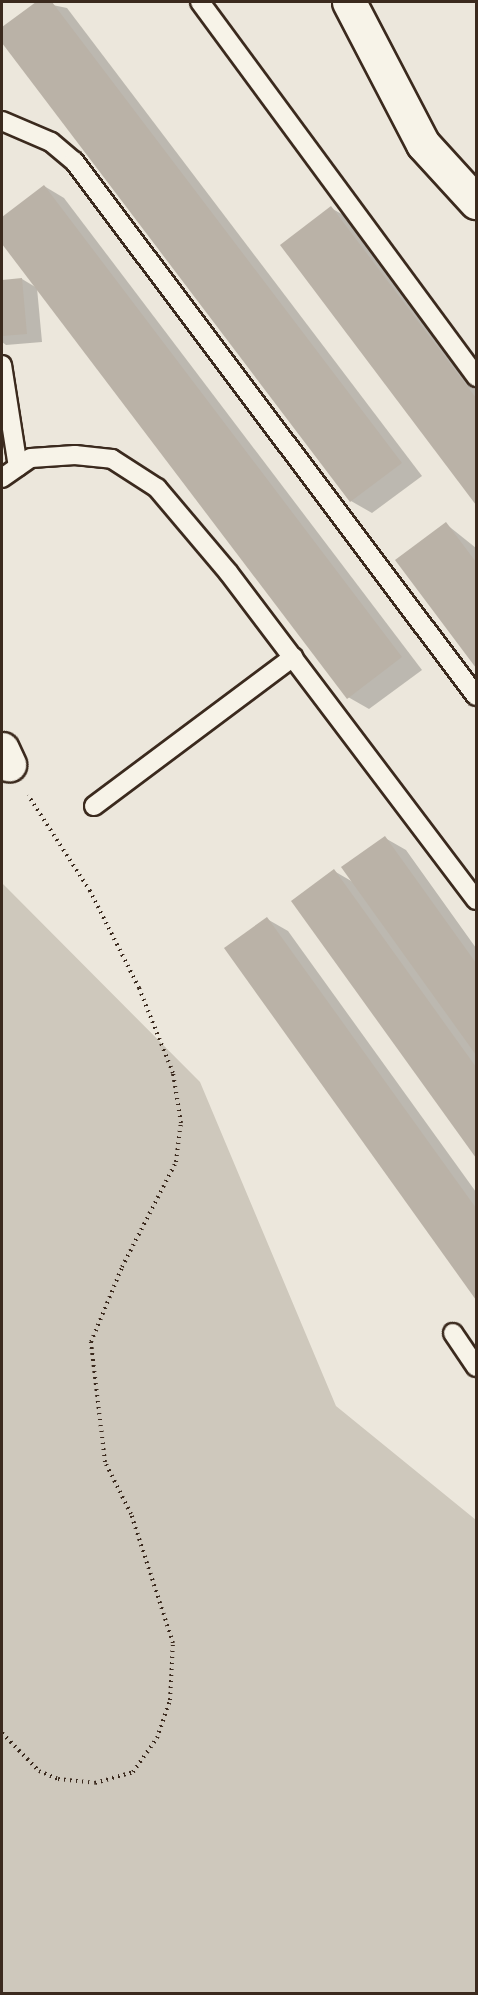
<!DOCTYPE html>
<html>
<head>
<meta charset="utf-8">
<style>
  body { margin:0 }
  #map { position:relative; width:478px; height:1995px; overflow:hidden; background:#ece7dc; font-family:Itim,sans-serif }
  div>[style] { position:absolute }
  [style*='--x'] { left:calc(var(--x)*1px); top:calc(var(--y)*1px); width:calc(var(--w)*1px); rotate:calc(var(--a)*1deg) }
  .green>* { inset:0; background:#cec8bc }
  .shadow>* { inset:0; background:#0003 }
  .building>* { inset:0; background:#bab2a7 }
  .path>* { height:4px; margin-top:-2px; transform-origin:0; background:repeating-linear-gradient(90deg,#3b2a1e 0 1.5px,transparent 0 6px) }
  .roads { filter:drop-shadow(2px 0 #3b2a1e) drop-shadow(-2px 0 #3b2a1e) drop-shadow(0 2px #3b2a1e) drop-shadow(0 -2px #3b2a1e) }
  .service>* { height:18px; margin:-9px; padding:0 9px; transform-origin:9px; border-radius:9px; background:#f7f3e8 }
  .minor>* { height:33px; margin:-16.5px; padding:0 16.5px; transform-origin:16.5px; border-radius:16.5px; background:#f7f3e8 }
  span { translate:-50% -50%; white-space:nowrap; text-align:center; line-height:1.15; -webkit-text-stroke:6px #f7f3e8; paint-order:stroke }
  .frame { position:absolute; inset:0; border:3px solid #3b2a1e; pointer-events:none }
</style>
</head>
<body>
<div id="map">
  <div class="green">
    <div style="clip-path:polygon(2px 883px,200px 1082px,336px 1406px,476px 1520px,476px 1993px,2px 1993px)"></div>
  </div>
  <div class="shadow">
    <div style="clip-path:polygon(38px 2px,67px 8px,422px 476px,372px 513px,351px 501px,2px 41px,2px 29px)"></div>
    <div style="clip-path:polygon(44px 186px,64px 198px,422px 670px,369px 709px,348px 697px,2px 242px,2px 219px)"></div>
    <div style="clip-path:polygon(331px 208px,352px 220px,476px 384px,476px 503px,282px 246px)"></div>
    <div style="clip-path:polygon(22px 279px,37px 288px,42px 342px,6px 345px,2px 342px,2px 281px)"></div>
    <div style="clip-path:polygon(446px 524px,476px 548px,476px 665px,397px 561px)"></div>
    <div style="clip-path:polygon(385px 838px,406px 850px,476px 948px,476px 1155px,293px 901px,334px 871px,353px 882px)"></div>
    <div style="clip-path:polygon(267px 919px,288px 931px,476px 1192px,476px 1297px,226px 948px)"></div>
  </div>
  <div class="building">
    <div style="clip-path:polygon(36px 2px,52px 2px,402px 463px,350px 502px,2px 43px,2px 27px)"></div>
    <div style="clip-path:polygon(44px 185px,402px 657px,347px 699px,2px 244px,2px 217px)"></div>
    <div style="clip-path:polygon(331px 206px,476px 398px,476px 505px,280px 245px)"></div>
    <div style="clip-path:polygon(22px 278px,27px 334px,2px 336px,2px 280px)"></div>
    <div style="clip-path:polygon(446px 522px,476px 562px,476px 668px,395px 560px)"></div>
    <div style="clip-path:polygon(385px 836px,476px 963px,476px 1055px,341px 867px)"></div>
    <div style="clip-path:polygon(334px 869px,476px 1067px,476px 1158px,291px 901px)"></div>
    <div style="clip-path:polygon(267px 917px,476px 1208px,476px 1300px,224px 948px)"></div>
  </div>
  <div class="path">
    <div style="--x:2;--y:1733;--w:53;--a:45.8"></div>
    <div style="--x:39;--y:1771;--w:21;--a:23"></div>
    <div style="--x:58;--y:1779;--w:37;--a:6"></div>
    <div style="--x:95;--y:1783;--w:40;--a:-16"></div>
    <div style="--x:133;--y:1772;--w:42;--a:-54.8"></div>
    <div style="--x:157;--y:1738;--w:40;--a:-71.1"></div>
    <div style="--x:170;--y:1700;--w:57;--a:-87"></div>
    <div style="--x:173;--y:1643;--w:136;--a:-108"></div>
    <div style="--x:131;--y:1514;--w:58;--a:-116.6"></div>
    <div style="--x:105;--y:1462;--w:121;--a:-96.7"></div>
    <div style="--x:91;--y:1342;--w:81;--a:-67.5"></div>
    <div style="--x:122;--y:1267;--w:118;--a:-62.8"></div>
    <div style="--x:176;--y:1162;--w:39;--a:-83"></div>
    <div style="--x:181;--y:1123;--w:51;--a:-99.1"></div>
    <div style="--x:173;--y:1073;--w:92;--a:-111.8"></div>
    <div style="--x:139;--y:988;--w:109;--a:-116.8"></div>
    <div style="--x:90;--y:891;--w:114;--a:-122.9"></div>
  </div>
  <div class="roads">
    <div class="service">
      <div style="--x:200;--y:2;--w:466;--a:53.6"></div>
      <div style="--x:2;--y:121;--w:53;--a:23.2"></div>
      <div style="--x:51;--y:142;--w:30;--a:40"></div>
      <div style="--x:74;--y:161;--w:669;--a:53.08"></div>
      <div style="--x:2;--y:365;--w:103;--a:81.1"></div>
      <div style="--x:2;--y:478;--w:35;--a:-35"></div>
      <div style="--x:31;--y:458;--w:44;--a:-3.9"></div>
      <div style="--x:75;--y:455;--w:37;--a:6"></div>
      <div style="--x:112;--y:459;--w:54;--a:32.8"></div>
      <div style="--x:157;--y:488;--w:110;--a:49.8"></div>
      <div style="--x:228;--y:572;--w:411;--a:52.9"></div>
      <div style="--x:94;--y:806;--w:249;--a:-36.8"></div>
      <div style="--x:453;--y:1333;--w:41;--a:55.9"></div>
    </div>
    <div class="minor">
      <div style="--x:349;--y:2;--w:160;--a:62.5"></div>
      <div style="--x:423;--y:144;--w:79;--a:47.6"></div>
      <div style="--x:2;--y:749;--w:17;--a:65"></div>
    </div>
  </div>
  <div class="frame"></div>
</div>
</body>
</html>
